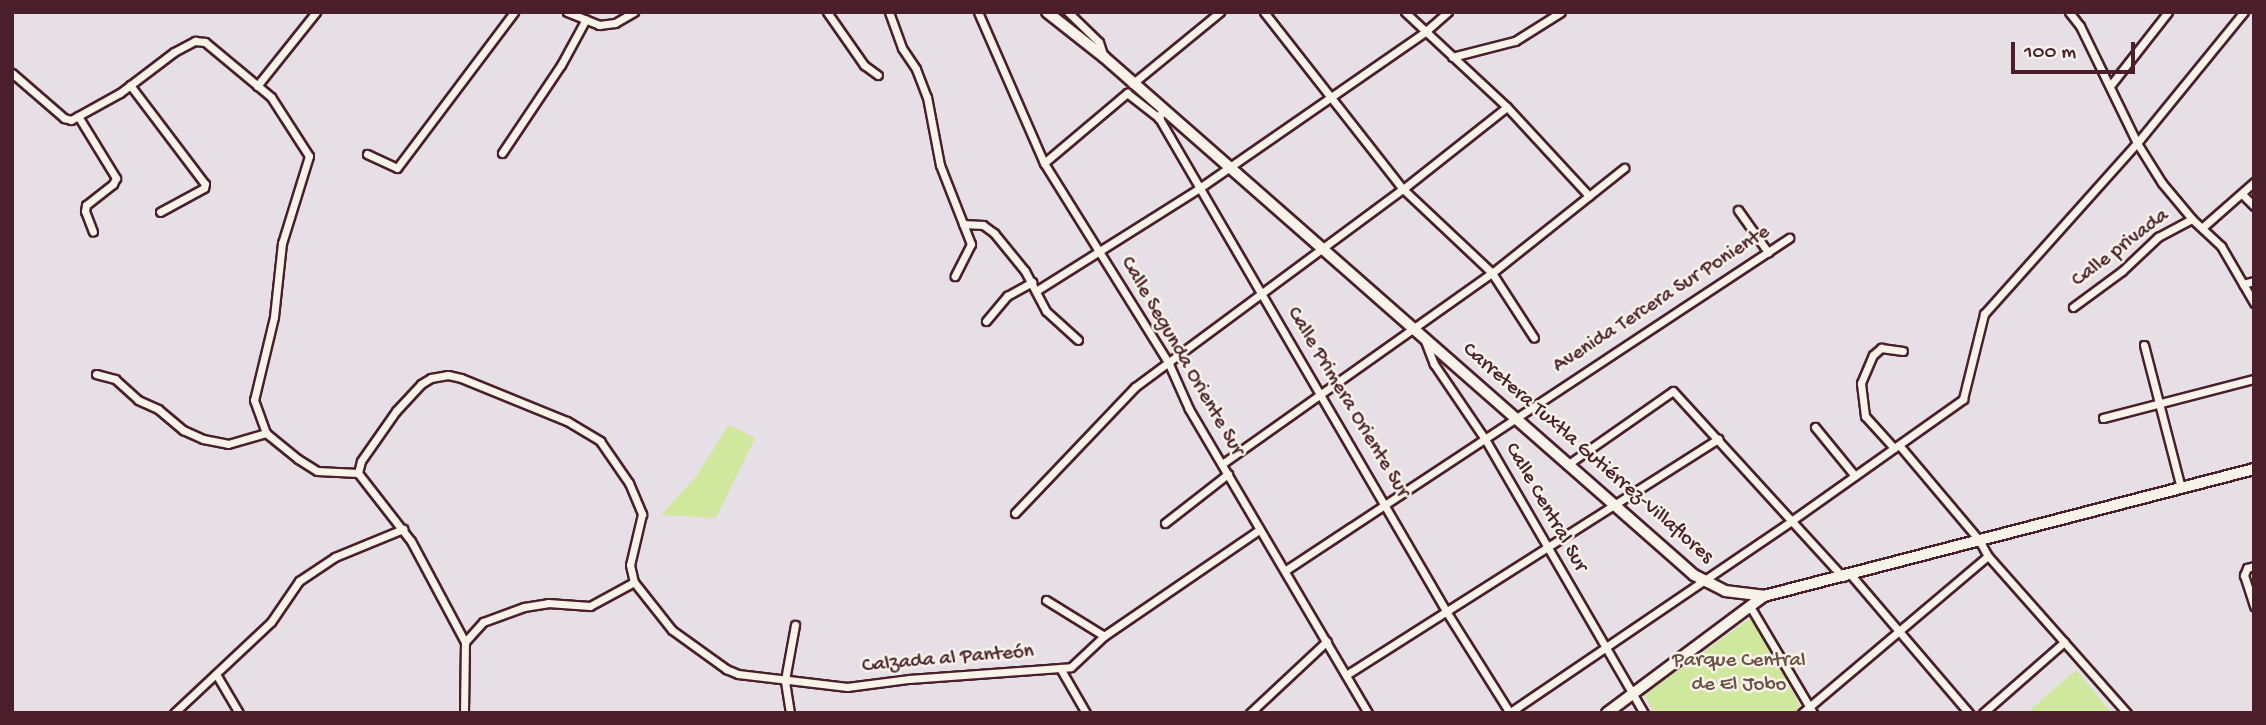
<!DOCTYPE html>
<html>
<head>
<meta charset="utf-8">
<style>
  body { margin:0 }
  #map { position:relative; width:2266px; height:725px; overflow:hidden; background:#e6dfe6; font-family:"Gochi Hand",sans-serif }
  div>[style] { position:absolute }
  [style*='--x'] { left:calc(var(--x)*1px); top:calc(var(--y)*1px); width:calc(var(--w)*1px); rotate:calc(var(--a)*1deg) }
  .green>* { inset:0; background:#d0e89e }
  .roads { filter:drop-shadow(2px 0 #4a1f2b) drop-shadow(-2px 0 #4a1f2b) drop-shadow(0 2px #4a1f2b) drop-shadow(0 -2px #4a1f2b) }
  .street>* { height:7px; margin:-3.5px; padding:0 3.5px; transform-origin:3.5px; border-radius:3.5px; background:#f7f3e8 }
  .secondary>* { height:10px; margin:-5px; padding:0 5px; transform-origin:5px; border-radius:5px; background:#f7f3e8 }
  .primary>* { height:10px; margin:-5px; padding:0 5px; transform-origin:5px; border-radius:5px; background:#f7f3e8 }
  span { translate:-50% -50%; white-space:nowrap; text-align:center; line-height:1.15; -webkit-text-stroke:5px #f7f3e8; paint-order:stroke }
  .street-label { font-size:21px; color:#4a1f2b }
  .park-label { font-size:21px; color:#6c5148 }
  .frame { position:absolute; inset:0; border:14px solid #4a1f2b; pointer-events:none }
  .scale { position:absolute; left:2011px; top:42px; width:124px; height:32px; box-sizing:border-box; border:4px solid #4a1f2b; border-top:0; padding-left:9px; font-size:21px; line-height:24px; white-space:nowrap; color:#4a1f2b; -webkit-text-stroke:5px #f7f3e8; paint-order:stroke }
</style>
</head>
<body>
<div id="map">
  <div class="green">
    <div style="clip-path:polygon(729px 425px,755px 438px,716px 518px,661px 515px,695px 478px)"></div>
    <div style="clip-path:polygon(1752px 617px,1801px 707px,1795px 713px,1654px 713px,1644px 695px)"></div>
    <div style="clip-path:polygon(2076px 670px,2112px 713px,2027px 713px)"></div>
  </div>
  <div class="roads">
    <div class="street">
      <div style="--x:567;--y:12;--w:35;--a:22"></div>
      <div style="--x:599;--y:25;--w:16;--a:-7"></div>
      <div style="--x:615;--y:23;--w:22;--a:-30"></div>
      <div style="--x:827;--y:12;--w:65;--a:55.1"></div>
      <div style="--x:864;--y:65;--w:17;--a:36"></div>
      <div style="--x:889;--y:12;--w:38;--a:70"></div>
      <div style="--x:902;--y:48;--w:25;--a:56"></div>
      <div style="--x:916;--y:69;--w:30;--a:69"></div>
      <div style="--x:927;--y:97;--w:69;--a:79.2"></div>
      <div style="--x:940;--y:165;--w:85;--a:68.6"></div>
      <div style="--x:971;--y:244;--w:36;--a:117"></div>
      <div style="--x:978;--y:12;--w:165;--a:66.4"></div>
      <div style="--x:1044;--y:163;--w:237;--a:58.1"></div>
      <div style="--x:1169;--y:364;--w:49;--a:66"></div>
      <div style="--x:1189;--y:409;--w:353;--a:59.5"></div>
      <div style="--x:1068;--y:12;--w:43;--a:44.1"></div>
      <div style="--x:1099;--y:42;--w:16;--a:72"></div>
      <div style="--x:1264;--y:12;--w:225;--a:51.9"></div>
      <div style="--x:1403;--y:189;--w:122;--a:43.3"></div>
      <div style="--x:1492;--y:273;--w:77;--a:57.1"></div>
      <div style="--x:1405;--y:12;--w:139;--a:43"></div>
      <div style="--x:1507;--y:107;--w:121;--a:47.3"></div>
      <div style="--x:2069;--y:12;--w:18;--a:52"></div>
      <div style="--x:2080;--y:26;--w:130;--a:64"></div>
      <div style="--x:2137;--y:143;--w:47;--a:58"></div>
      <div style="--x:2162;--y:183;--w:47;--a:50.2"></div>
      <div style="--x:2192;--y:219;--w:40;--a:43"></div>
      <div style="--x:2221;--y:246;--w:66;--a:59.9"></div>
      <div style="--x:1452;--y:57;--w:65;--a:-14.3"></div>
      <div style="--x:1515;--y:41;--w:54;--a:-32.2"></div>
      <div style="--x:12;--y:73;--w:69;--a:40.9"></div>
      <div style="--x:64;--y:118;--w:7;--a:16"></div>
      <div style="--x:71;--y:120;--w:56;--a:-28.9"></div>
      <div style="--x:120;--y:93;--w:68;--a:-37.2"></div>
      <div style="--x:174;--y:52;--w:24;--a:-28"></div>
      <div style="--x:195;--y:41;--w:10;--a:6"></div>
      <div style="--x:205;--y:42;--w:86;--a:39.8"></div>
      <div style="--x:271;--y:97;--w:70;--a:57.2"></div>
      <div style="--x:309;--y:156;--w:91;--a:107.2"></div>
      <div style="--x:282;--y:243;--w:74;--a:96.2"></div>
      <div style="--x:274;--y:317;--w:85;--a:103.5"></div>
      <div style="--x:254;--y:400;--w:35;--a:70"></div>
      <div style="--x:266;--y:433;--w:41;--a:39.1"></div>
      <div style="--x:298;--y:459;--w:22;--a:32"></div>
      <div style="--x:317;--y:471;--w:41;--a:2.8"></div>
      <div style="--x:1132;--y:84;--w:114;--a:-39.3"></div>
      <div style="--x:130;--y:85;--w:124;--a:52.9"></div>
      <div style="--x:205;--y:184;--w:4;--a:104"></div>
      <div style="--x:204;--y:188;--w:50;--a:151.4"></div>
      <div style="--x:257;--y:86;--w:95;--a:-51.4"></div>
      <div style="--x:2110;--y:86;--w:94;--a:-51.9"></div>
      <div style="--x:1162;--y:110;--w:9;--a:111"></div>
      <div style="--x:1159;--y:118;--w:570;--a:59.79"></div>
      <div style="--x:1446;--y:611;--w:120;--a:57.9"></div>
      <div style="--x:78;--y:116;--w:73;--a:58.5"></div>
      <div style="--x:116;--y:178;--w:7;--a:117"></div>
      <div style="--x:113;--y:184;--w:34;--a:142"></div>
      <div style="--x:86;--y:205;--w:6;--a:99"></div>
      <div style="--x:85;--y:211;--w:22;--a:69"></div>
      <div style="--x:502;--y:153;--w:106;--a:-56.2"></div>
      <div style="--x:561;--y:65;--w:52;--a:-61.5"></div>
      <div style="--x:367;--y:154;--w:33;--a:25"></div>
      <div style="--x:397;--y:168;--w:195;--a:-53.1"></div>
      <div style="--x:1044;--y:163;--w:109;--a:-40.1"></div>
      <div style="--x:1127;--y:93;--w:41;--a:38"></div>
      <div style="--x:2242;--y:194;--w:17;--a:45"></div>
      <div style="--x:1738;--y:210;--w:52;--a:54.5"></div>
      <div style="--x:963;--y:224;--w:20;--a:3"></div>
      <div style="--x:983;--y:225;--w:14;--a:36"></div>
      <div style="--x:994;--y:233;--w:49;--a:50.8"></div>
      <div style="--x:1025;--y:271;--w:45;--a:62.3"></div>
      <div style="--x:1046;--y:311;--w:43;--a:42.2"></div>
      <div style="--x:2203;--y:227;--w:68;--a:-41.4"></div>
      <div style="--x:2243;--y:284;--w:11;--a:-15"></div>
      <div style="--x:1036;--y:291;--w:195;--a:-32.2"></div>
      <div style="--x:1201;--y:187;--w:274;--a:-34.7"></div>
      <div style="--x:1426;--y:31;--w:29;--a:-41"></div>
      <div style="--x:2073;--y:307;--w:61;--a:-36.3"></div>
      <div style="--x:2122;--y:271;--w:50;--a:-43.4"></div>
      <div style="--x:2158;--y:237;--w:38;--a:-28"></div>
      <div style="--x:986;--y:321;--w:33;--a:-50"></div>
      <div style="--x:1007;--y:296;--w:29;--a:-29"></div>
      <div style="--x:1425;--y:341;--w:25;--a:69"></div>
      <div style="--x:1434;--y:364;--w:91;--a:55.8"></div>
      <div style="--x:1485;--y:439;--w:317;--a:59.9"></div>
      <div style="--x:2144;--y:345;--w:148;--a:75.5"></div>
      <div style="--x:96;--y:374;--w:20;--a:15"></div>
      <div style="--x:115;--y:379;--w:31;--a:42"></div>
      <div style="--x:138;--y:400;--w:22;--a:24"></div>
      <div style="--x:158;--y:409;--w:33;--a:40"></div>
      <div style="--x:183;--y:430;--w:22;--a:24"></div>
      <div style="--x:203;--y:439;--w:25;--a:11"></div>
      <div style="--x:228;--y:444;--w:40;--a:-16"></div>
      <div style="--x:2103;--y:418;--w:156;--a:-14.5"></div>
      <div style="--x:1815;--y:427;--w:63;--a:50.8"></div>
      <div style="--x:1899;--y:445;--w:124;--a:49.9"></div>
      <div style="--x:1979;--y:540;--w:18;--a:61"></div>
      <div style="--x:1988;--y:556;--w:210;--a:48.5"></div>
      <div style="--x:1894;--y:448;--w:43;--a:-132.2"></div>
      <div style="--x:1865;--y:416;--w:33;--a:-97"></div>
      <div style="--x:1861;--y:383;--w:30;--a:-67"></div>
      <div style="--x:1873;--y:355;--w:11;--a:-41"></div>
      <div style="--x:1881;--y:348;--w:22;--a:8"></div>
      <div style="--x:1222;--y:464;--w:331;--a:-35.3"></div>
      <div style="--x:1492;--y:273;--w:169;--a:-38.5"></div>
      <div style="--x:1567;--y:465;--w:129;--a:-34.9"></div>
      <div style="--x:1673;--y:391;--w:252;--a:47.6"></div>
      <div style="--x:358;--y:473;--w:12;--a:-76"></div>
      <div style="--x:361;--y:461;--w:61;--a:-55"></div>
      <div style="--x:396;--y:411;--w:37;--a:-47"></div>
      <div style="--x:421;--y:384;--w:12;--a:-31"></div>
      <div style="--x:431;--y:378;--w:17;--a:-10"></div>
      <div style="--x:448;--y:375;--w:13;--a:13"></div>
      <div style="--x:461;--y:378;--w:114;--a:22.1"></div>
      <div style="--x:567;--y:421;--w:39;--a:31"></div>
      <div style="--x:600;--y:441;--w:51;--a:55.4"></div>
      <div style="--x:629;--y:483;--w:34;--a:67"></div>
      <div style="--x:642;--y:514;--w:52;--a:103.2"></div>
      <div style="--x:630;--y:565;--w:17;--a:77"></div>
      <div style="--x:634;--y:582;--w:61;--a:51.6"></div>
      <div style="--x:672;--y:630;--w:67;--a:35.8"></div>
      <div style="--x:726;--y:669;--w:13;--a:23"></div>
      <div style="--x:738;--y:674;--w:110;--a:6.8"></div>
      <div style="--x:847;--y:687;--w:63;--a:-7.4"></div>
      <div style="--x:909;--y:679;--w:162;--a:-4.2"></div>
      <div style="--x:1071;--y:667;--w:45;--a:-43.2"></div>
      <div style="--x:1104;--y:636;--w:188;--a:-34.4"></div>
      <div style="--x:358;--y:473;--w:86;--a:52.1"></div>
      <div style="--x:411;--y:541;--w:115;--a:61.9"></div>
      <div style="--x:1015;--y:513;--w:174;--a:-46.4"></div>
      <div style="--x:1135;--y:387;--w:333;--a:-36.5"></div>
      <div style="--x:1403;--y:189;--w:132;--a:-38.3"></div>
      <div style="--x:1165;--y:523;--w:80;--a:-37.9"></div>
      <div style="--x:2254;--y:566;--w:7;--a:164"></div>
      <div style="--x:2247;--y:568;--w:8;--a:113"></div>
      <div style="--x:2244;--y:575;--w:33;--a:72"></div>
      <div style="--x:1286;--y:570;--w:603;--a:-33.43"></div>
      <div style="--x:1851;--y:575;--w:182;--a:49.5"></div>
      <div style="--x:1046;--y:600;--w:68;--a:31.8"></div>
      <div style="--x:1751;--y:608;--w:122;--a:59.4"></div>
      <div style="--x:1060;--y:668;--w:52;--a:60"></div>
      <div style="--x:216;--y:674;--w:45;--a:59.5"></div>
      <div style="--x:1346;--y:675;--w:441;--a:-32.4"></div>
      <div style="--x:174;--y:713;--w:133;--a:-43.2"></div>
      <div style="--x:271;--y:622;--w:50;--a:-55.7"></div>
      <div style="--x:299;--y:581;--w:43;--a:-33.7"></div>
      <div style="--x:335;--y:557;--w:74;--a:-22.4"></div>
      <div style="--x:464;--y:713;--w:71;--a:-89.2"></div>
      <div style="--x:465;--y:642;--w:27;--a:-48"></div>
      <div style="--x:483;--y:622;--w:44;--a:-20.1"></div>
      <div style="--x:524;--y:607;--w:24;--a:-9"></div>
      <div style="--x:548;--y:603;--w:42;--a:4.1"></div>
      <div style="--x:590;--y:606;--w:50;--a:-28.6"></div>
      <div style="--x:790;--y:713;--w:33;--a:-99"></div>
      <div style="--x:785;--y:680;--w:56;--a:-79.7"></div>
      <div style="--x:1250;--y:713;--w:105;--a:-43.1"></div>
      <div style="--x:1509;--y:713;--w:341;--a:-34.2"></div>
      <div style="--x:1791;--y:521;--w:211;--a:-35.3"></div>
      <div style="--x:1963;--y:399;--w:88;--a:-76.1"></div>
      <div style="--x:1984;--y:314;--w:229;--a:-48.2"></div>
      <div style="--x:2137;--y:143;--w:169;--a:-50.8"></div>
      <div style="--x:1802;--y:713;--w:243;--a:-40.2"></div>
      <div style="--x:1983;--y:713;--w:108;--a:-41.2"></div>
    </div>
    <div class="secondary">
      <div style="--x:1607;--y:713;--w:196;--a:-36.7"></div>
    </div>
    <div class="primary">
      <div style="--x:1047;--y:12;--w:73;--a:38.3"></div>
      <div style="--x:1104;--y:57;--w:785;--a:41.28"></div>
      <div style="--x:1694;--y:575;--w:35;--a:27"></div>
      <div style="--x:1725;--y:591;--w:39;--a:7"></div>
      <div style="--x:1764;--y:596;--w:506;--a:-14.53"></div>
    </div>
  </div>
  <div class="street-label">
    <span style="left:2121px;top:249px;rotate:-37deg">Calle privada</span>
    <span style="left:1662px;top:300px;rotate:-33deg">Avenida Tercera Sur Poniente</span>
    <span style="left:1181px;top:357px;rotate:60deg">Calle Segunda Oriente Sur</span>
    <span style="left:1347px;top:403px;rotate:59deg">Calle Primera Oriente Sur</span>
    <span style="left:1587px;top:454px;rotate:41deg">Carretera Tuxtla Gutiérrez-Villaflores</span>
    <span style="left:1545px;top:508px;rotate:60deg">Calle Central Sur</span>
    <span style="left:948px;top:660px;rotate:-5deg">Calzada al Panteón</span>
  </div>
  <div class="park-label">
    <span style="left:1739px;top:674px">Parque Central<br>de El Jobo</span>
  </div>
  <div class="frame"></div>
  <div class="scale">100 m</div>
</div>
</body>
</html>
